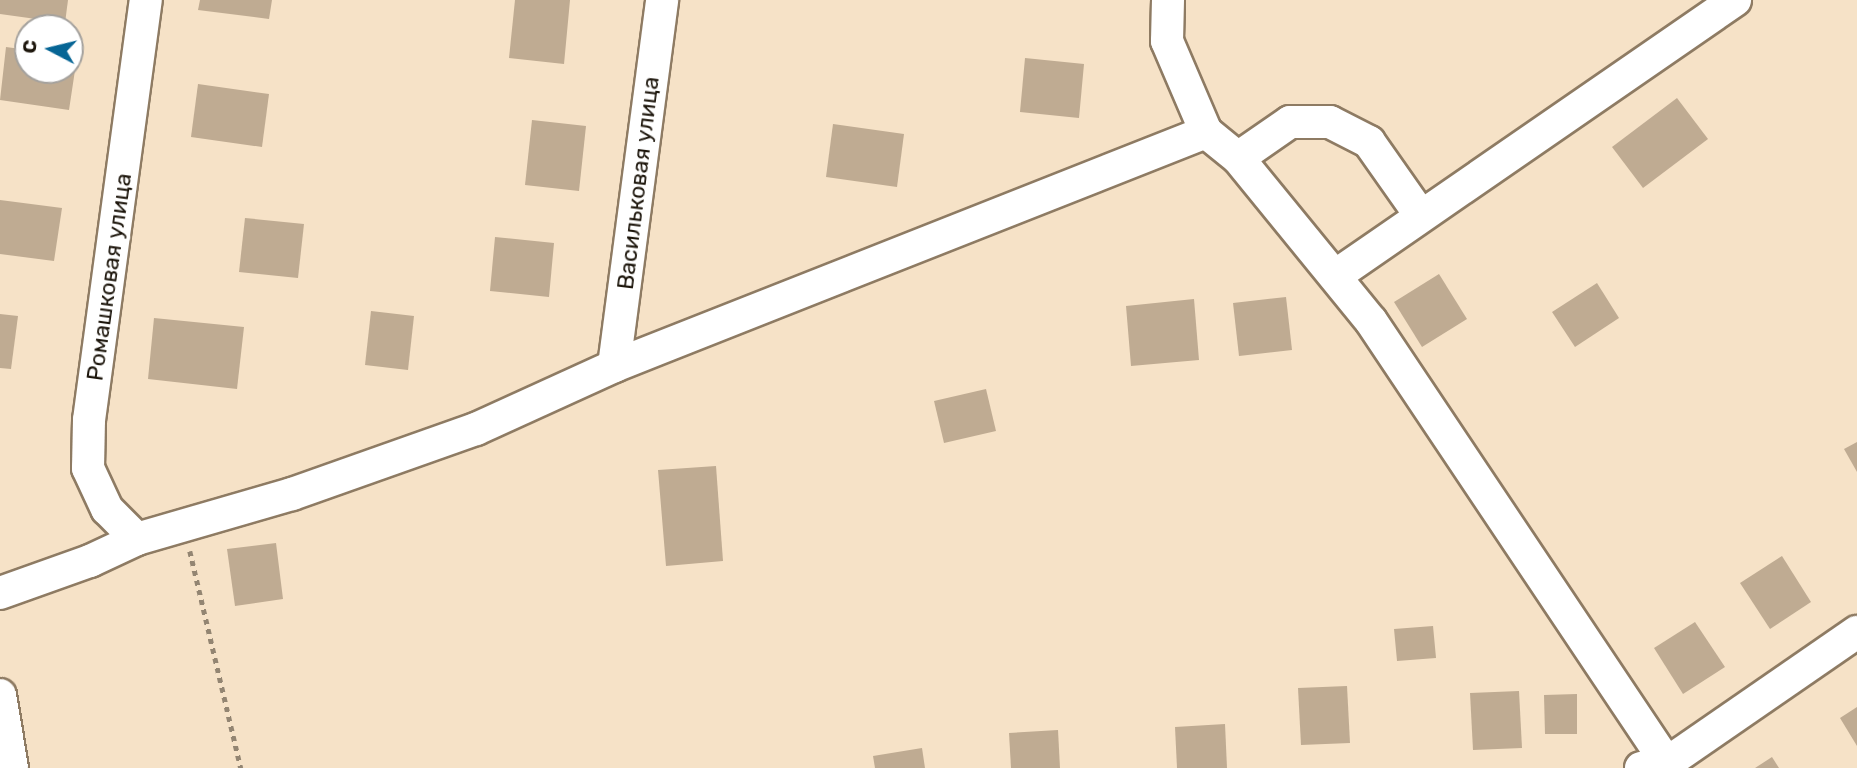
<!DOCTYPE html>
<html>
<head>
<meta charset="utf-8">
<style>
  body { margin:0 }
  #map { position:relative; width:1857px; height:768px; overflow:hidden; background:#f6e2c7; font-family:Rubik,sans-serif }
  div>[style] { position:absolute }
  [style*='--x'] { left:calc(var(--x)*1px); top:calc(var(--y)*1px); width:calc(var(--w)*1px); rotate:calc(var(--a)*1deg) }
  .building>* { inset:0; background:#bfab92 }
  .path>* { height:4.5px; margin-top:-2.25px; transform-origin:0; background:repeating-linear-gradient(90deg,#938572 0 5px,transparent 0 10px) }
  .roads { filter:drop-shadow(2px 0 #8e7b63) drop-shadow(-2px 0 #8e7b63) drop-shadow(0 2px #8e7b63) drop-shadow(0 -2px #8e7b63) }
  .minor>* { height:32px; margin:-16px; padding:0 16px; transform-origin:16px; border-radius:16px; background:#fff }
  span { translate:-50% -50%; white-space:nowrap; text-align:center; line-height:1.15; -webkit-text-stroke:7px #fff; paint-order:stroke }
  .street-label { font-size:23px; color:#1c150b }
  .north { position:absolute; left:14px; top:14px; width:70px; height:70px; box-sizing:border-box; background:#fff; border:2px solid #a4a19d; border-radius:50%; rotate:277deg; font-size:19px; font-weight:700; line-height:28px; text-align:center; color:#1c150b }
  .north::after { content:''; display:block; margin:auto; width:24px; height:32px; background:#066595; clip-path:polygon(50% 0,100% 100%,50% 72%,0 100%) }
</style>
</head>
<body>
<div id="map">
  <div class="building">
    <div style="clip-path:polygon(0 0,68px 0,65px 23px,0 14px)"></div>
    <div style="clip-path:polygon(200px 0,272px 0,269px 19px,198px 10px)"></div>
    <div style="clip-path:polygon(515px 0,570px 0,564px 64px,509px 58px)"></div>
    <div style="clip-path:polygon(6px 47px,28px 50px,28px 70px,70px 70px,70px 56px,77px 57px,69px 110px,0 100px)"></div>
    <div style="clip-path:polygon(1025px 58px,1084px 64px,1079px 118px,1020px 112px)"></div>
    <div style="clip-path:polygon(198px 84px,269px 94px,262px 147px,191px 137px)"></div>
    <div style="clip-path:polygon(1677px 98px,1708px 139px,1643px 188px,1612px 147px)"></div>
    <div style="clip-path:polygon(532px 120px,586px 126px,579px 191px,525px 185px)"></div>
    <div style="clip-path:polygon(833px 124px,904px 134px,897px 187px,826px 177px)"></div>
    <div style="clip-path:polygon(0 200px,62px 208px,54px 261px,0 254px)"></div>
    <div style="clip-path:polygon(245px 218px,304px 224px,298px 278px,239px 272px)"></div>
    <div style="clip-path:polygon(495px 237px,554px 243px,549px 297px,490px 291px)"></div>
    <div style="clip-path:polygon(1439px 274px,1467px 319px,1422px 347px,1394px 302px)"></div>
    <div style="clip-path:polygon(1597px 283px,1619px 318px,1575px 347px,1552px 312px)"></div>
    <div style="clip-path:polygon(1286px 297px,1292px 350px,1239px 356px,1233px 303px)"></div>
    <div style="clip-path:polygon(1194px 299px,1199px 360px,1131px 366px,1126px 306px)"></div>
    <div style="clip-path:polygon(371px 311px,414px 316px,408px 370px,365px 365px)"></div>
    <div style="clip-path:polygon(0 314px,18px 316px,11px 369px,0 368px)"></div>
    <div style="clip-path:polygon(154px 318px,244px 327px,237px 389px,148px 379px)"></div>
    <div style="clip-path:polygon(986px 389px,996px 431px,944px 443px,934px 401px)"></div>
    <div style="clip-path:polygon(1857px 442px,1857px 472px,1844px 449px)"></div>
    <div style="clip-path:polygon(716px 466px,723px 561px,666px 566px,658px 470px)"></div>
    <div style="clip-path:polygon(276px 543px,283px 599px,235px 606px,227px 549px)"></div>
    <div style="clip-path:polygon(1782px 556px,1811px 602px,1770px 629px,1740px 583px)"></div>
    <div style="clip-path:polygon(1695px 622px,1725px 667px,1683px 694px,1654px 648px)"></div>
    <div style="clip-path:polygon(1433px 626px,1436px 658px,1397px 661px,1394px 629px)"></div>
    <div style="clip-path:polygon(1347px 686px,1350px 743px,1301px 745px,1298px 688px)"></div>
    <div style="clip-path:polygon(1519px 691px,1522px 748px,1473px 750px,1470px 693px)"></div>
    <div style="clip-path:polygon(1577px 694px,1577px 734px,1545px 734px,1544px 695px)"></div>
    <div style="clip-path:polygon(1857px 707px,1857px 746px,1840px 718px)"></div>
    <div style="clip-path:polygon(1225px 724px,1227px 768px,1177px 768px,1175px 727px)"></div>
    <div style="clip-path:polygon(1058px 730px,1060px 768px,1011px 768px,1009px 733px)"></div>
    <div style="clip-path:polygon(922px 748px,925px 768px,875px 768px,873px 756px)"></div>
    <div style="clip-path:polygon(1772px 757px,1779px 768px,1755px 768px)"></div>
  </div>
  <div class="path">
    <div style="--x:190;--y:551;--w:223;--a:76.8"></div>
  </div>
  <div class="roads">
    <div class="minor">
      <div style="--x:1168;--y:0;--w:41;--a:91.4"></div>
      <div style="--x:1167;--y:41;--w:99;--a:66.8"></div>
      <div style="--x:1238;--y:158;--w:63;--a:-34.7"></div>
      <div style="--x:1290;--y:122;--w:40;--a:0"></div>
      <div style="--x:1330;--y:122;--w:44;--a:27.1"></div>
      <div style="--x:1369;--y:142;--w:90;--a:54.9"></div>
      <div style="--x:1335;--y:276;--w:486;--a:-34.6"></div>
      <div style="--x:614;--y:366;--w:369;--a:-82.5"></div>
      <div style="--x:137;--y:539;--w:42;--a:-135"></div>
      <div style="--x:107;--y:509;--w:45;--a:-114.9"></div>
      <div style="--x:88;--y:468;--w:48;--a:-88.8"></div>
      <div style="--x:89;--y:420;--w:424;--a:-82.3"></div>
      <div style="--x:0;--y:593;--w:96;--a:-19.6"></div>
      <div style="--x:90;--y:561;--w:52;--a:-25.1"></div>
      <div style="--x:137;--y:539;--w:161;--a:-16.2"></div>
      <div style="--x:292;--y:494;--w:195;--a:-19.5"></div>
      <div style="--x:476;--y:429;--w:152;--a:-24.5"></div>
      <div style="--x:614;--y:366;--w:637;--a:-21.57"></div>
      <div style="--x:1206;--y:132;--w:41;--a:39.1"></div>
      <div style="--x:1238;--y:158;--w:210;--a:50.8"></div>
      <div style="--x:1371;--y:321;--w:538;--a:56.22"></div>
      <div style="--x:0;--y:695;--w:74;--a:80.7"></div>
      <div style="--x:1641;--y:768;--w:26;--a:-11"></div>
      <div style="--x:1667;--y:763;--w:231;--a:-34.6"></div>
    </div>
  </div>
  <div class="street-label">
    <span style="left:638px;top:183px;rotate:-83deg">Васильковая улица</span>
    <span style="left:109px;top:277px;rotate:-82deg">Ромашковая улица</span>
  </div>
  <div class="north">С</div>
</div>
</body>
</html>
